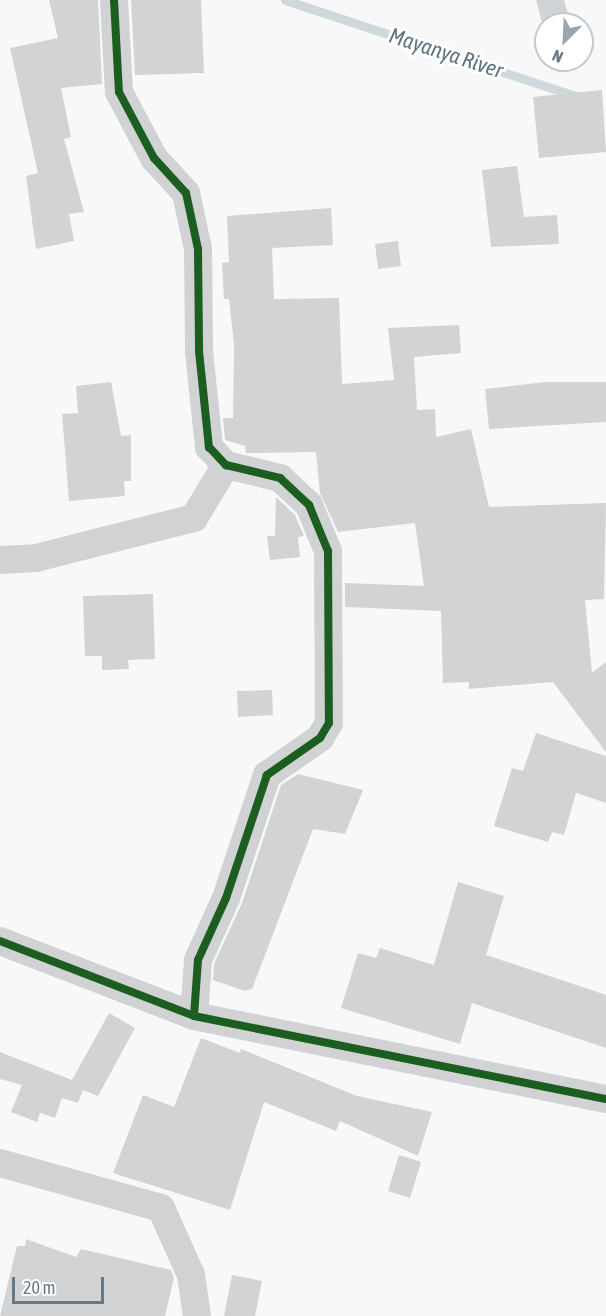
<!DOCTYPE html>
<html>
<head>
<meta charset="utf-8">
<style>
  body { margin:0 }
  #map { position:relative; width:606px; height:1316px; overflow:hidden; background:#f8f8f8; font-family:"Asap Condensed",sans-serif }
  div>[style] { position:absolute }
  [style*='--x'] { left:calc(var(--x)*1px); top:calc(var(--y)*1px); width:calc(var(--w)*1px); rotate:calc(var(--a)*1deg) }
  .stream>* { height:9px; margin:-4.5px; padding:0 4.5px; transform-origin:4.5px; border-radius:4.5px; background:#cfd8db }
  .building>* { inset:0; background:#d2d3d4 }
  .minor>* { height:28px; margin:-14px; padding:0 14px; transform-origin:14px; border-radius:14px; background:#d0d2d3 }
  .cycleway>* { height:8px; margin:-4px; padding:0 4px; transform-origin:4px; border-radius:4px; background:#1b5e20 }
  span { translate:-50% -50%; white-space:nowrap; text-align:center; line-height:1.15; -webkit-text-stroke:6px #fff; paint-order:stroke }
  .water-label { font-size:22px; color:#5e747d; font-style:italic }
  .north { position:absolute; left:534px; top:12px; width:60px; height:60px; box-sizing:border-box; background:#fff; border:2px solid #c2c9d0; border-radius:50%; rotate:204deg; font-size:16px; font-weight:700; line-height:24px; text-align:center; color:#667989 }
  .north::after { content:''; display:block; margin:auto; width:21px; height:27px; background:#99a5b0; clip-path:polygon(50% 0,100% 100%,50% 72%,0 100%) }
  .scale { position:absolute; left:12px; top:1277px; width:92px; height:27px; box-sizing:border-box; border:3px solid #667989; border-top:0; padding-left:8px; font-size:18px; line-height:21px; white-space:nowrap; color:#667989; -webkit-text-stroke:4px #fff; paint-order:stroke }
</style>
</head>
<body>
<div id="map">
  <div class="stream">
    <div style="--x:285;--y:0;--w:310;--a:18.3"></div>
  </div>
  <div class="building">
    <div style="clip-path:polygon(49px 0,98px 0,102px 84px,61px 88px,71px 137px,64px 139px,84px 212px,69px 214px,74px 241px,36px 249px,26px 176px,38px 173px,10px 48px,58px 38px)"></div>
    <div style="clip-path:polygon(131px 0,201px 0,204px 73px,135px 75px)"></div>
    <div style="clip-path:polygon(536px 0,564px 0,570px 22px,546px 24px,544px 30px)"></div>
    <div style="clip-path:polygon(602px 90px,606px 152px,539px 158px,533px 97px)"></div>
    <div style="clip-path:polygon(517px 166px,524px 217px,557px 215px,559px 244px,491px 247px,482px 170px)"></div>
    <div style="clip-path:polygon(331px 208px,333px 245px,272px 248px,274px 299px,339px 298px,342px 384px,394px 380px,388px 328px,459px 325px,461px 353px,414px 357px,417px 410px,435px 409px,436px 437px,471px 429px,489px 507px,606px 503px,604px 599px,585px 600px,592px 673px,606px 662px,606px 752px,553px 682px,469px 689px,469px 682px,443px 683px,441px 611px,345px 607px,345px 583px,424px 586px,415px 523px,338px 532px,320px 493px,316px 452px,246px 453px,245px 446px,225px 440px,223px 418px,233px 418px,234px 344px,229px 299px,224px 299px,222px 263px,229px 262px,227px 216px)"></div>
    <div style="clip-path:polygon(398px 241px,401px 266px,378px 269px,375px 244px)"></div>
    <div style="clip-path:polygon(111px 382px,121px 436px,131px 435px,131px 481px,124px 481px,125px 496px,69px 501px,62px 414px,78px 413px,76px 386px)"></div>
    <div style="clip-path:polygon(546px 382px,606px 382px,606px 422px,489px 429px,485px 389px)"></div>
    <div style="clip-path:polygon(276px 497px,295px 515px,304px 536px,298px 537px,300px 557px,270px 560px,267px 536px,275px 536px)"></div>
    <div style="clip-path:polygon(153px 594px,155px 659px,128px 660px,129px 669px,102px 670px,102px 656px,85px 656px,83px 596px)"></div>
    <div style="clip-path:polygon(272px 690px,273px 715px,238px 717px,237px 691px)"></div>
    <div style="clip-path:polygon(536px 733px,606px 756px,606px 803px,576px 793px,564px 835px,552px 832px,548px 842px,494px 826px,512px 768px,523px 771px)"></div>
    <div style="clip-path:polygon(298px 774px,363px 790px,345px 834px,313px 829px,252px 989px,245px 991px,213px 980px,214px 964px,242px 903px,281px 785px)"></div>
    <div style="clip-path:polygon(458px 882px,504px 896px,486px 955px,606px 995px,606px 1048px,472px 1003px,460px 1044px,341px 1008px,358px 953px,376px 958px,380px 948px,434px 965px)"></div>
    <div style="clip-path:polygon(109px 1013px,135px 1028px,98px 1096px,83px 1090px,78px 1103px,62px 1098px,55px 1118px,40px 1113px,37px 1122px,11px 1112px,22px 1085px,0 1079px,0 1052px,72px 1080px)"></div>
    <div style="clip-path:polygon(201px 1038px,240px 1053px,241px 1049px,357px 1096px,432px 1112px,418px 1156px,340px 1121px,336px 1131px,264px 1102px,230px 1210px,113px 1173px,143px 1095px,174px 1107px)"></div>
    <div style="clip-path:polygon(399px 1155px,421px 1162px,410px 1198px,388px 1191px)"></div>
    <div style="clip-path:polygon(26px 1239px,76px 1257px,81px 1249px,171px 1270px,174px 1278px,165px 1316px,0 1316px,17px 1246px,25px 1246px)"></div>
    <div style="clip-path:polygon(232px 1275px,262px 1281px,255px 1316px,224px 1316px)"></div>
  </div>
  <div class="minor">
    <div style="--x:114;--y:0;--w:92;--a:86.9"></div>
    <div style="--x:119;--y:92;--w:75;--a:62.1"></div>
    <div style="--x:154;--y:158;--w:47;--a:47.6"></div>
    <div style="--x:186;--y:193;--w:57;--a:77.9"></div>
    <div style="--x:198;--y:249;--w:102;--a:89.4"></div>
    <div style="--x:199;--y:351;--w:97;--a:84.1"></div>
    <div style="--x:209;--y:447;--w:25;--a:47"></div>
    <div style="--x:226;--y:465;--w:56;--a:13.5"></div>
    <div style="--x:280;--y:478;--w:40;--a:43"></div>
    <div style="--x:309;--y:505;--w:50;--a:67.6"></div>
    <div style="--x:328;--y:551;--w:172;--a:89.7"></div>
    <div style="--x:329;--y:723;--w:17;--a:121"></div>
    <div style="--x:320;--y:738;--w:65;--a:145.1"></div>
    <div style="--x:267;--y:775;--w:130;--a:108.4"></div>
    <div style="--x:226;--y:898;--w:68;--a:114.3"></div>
    <div style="--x:198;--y:960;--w:56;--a:94.1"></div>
    <div style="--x:0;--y:560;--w:36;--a:-3"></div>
    <div style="--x:36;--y:558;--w:163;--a:-14.2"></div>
    <div style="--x:194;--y:518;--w:62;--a:-58.9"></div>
    <div style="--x:0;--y:941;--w:208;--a:21.1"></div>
    <div style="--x:194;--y:1016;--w:420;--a:11.4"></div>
    <div style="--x:0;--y:1163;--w:167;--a:15.6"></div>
    <div style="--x:161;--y:1208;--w:73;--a:65.9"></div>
    <div style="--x:191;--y:1275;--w:41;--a:81.7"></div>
  </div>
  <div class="cycleway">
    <div style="--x:114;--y:0;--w:92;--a:86.9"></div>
    <div style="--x:119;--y:92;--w:75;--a:62.1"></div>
    <div style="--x:154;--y:158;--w:47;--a:47.6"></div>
    <div style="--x:186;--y:193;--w:57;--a:77.9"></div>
    <div style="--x:198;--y:249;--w:102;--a:89.4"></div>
    <div style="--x:199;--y:351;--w:97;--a:84.1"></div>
    <div style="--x:209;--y:447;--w:25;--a:47"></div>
    <div style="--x:226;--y:465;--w:56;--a:13.5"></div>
    <div style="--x:280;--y:478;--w:40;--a:43"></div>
    <div style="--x:309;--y:505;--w:50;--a:67.6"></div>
    <div style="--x:328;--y:551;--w:172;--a:89.7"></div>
    <div style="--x:329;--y:723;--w:17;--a:121"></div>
    <div style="--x:320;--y:738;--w:65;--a:145.1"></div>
    <div style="--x:267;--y:775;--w:130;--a:108.4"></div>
    <div style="--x:226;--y:898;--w:68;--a:114.3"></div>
    <div style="--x:198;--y:960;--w:56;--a:94.1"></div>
    <div style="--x:0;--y:941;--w:208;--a:21.1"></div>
    <div style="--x:194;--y:1016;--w:420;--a:11.4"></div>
  </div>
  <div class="water-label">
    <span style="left:446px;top:53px;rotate:18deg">Mayanya River</span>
  </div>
  <div class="north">N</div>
  <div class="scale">20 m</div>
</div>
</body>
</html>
